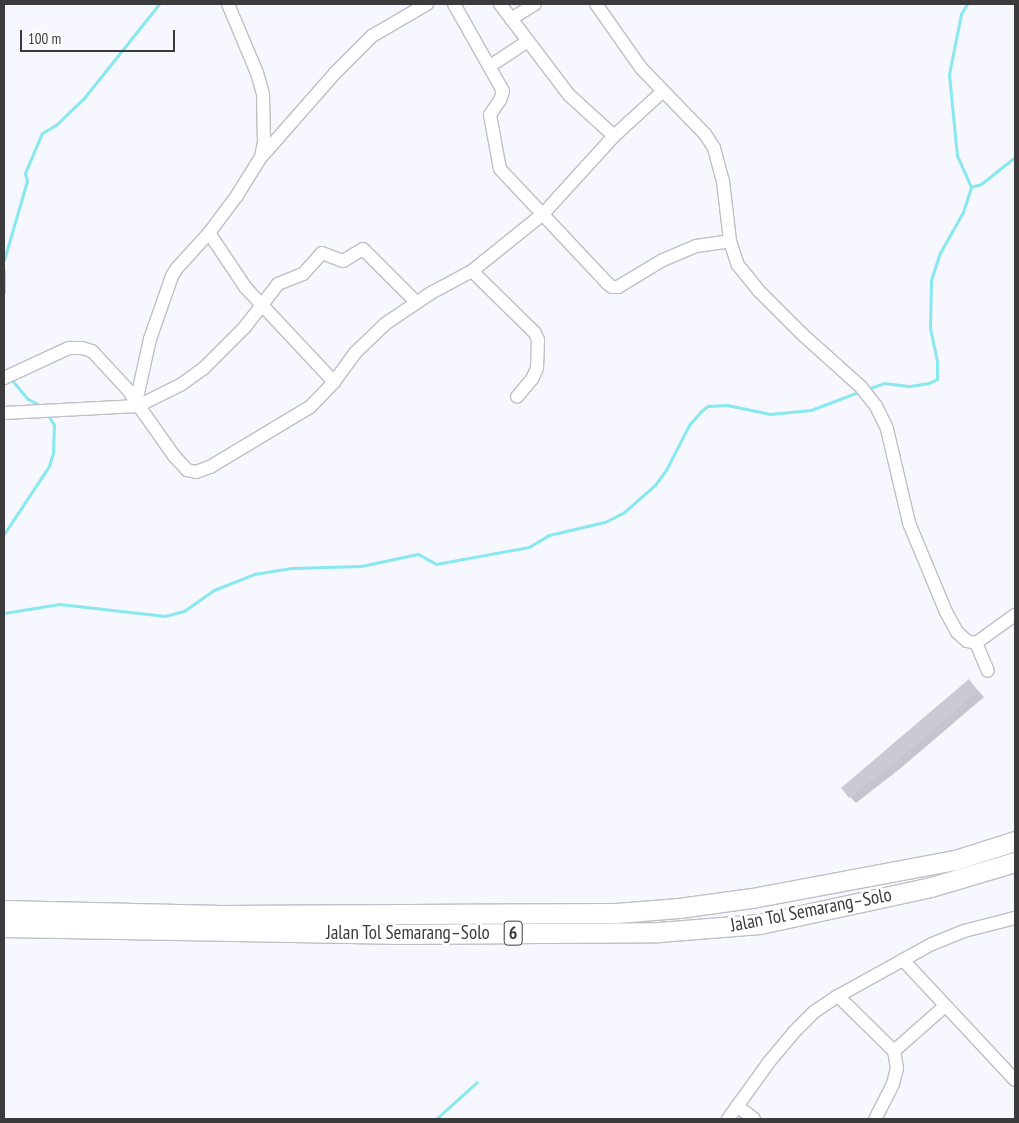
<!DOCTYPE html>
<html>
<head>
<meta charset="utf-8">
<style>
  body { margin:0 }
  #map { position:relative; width:1019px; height:1123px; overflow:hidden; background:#f7f7ff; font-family:"PT Sans Narrow",sans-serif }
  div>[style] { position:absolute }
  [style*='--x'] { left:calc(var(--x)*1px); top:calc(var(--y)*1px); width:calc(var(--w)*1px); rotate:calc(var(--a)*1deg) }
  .shadow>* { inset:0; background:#0003 }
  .stream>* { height:3px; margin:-1.5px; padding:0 1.5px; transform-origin:1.5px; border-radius:1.5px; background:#87e8ef }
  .building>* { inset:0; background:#cacbd2 }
  .roads { filter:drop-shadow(1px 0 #bfbfc7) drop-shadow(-1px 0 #bfbfc7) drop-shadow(0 1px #bfbfc7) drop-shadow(0 -1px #bfbfc7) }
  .minor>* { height:12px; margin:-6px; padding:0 6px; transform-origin:6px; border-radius:6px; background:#fff }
  .highway>* { height:19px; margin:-9.5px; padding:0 9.5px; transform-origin:9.5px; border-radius:9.5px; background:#fff }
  span { translate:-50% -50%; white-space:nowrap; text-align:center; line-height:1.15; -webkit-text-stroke:5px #fff; paint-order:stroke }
  .shield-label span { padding:1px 4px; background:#fff; border:1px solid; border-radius:4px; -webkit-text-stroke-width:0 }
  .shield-label { font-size:18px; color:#3b3b3e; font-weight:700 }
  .street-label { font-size:19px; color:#3b3b3e }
  .frame { position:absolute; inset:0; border:5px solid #3b3b3e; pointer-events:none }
  .scale { position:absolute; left:20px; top:30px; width:155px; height:22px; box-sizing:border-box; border:2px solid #3b3b3e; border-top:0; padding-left:6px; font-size:15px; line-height:18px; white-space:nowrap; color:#3b3b3e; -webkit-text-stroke:4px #fff; paint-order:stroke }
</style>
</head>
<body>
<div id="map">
  <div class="shadow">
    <div style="clip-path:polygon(975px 687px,984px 697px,901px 768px,856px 803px,850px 797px)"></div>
  </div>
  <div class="stream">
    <div style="--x:971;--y:187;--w:10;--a:-17"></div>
    <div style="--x:981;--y:184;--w:43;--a:-38.5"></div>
    <div style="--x:4;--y:260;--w:82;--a:-73.8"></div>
    <div style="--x:27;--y:181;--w:8;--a:-104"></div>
    <div style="--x:25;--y:173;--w:43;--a:-67"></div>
    <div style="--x:42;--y:133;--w:16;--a:-30"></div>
    <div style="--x:56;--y:125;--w:39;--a:-44"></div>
    <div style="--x:84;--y:98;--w:120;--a:-51.4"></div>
    <div style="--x:4;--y:271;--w:21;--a:90"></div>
    <div style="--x:11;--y:379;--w:26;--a:50"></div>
    <div style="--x:28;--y:399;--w:15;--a:28"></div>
    <div style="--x:867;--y:389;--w:18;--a:-19"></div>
    <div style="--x:884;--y:383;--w:26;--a:7"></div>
    <div style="--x:910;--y:386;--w:19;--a:-9"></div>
    <div style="--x:929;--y:383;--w:9;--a:-27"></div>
    <div style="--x:937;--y:379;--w:18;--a:-90"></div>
    <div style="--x:937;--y:361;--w:33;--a:-102"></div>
    <div style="--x:930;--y:329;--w:49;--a:-88.8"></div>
    <div style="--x:931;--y:280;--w:28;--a:-72"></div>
    <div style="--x:940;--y:253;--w:47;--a:-60.7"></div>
    <div style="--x:963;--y:212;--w:26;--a:-72"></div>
    <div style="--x:971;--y:187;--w:34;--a:-114"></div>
    <div style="--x:957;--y:156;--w:82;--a:-95.6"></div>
    <div style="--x:949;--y:74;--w:61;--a:-78.7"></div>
    <div style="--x:961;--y:14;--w:12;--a:-59"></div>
    <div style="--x:4;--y:534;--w:82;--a:-56.5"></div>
    <div style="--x:49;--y:466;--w:14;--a:-73"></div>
    <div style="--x:53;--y:453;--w:28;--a:-88"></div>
    <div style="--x:54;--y:425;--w:12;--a:-121"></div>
    <div style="--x:4;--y:613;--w:56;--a:-9.3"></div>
    <div style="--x:59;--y:604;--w:107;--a:6.5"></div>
    <div style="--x:165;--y:616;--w:20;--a:-15"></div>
    <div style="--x:184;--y:611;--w:37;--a:-35"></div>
    <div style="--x:214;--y:590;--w:43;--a:-21.8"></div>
    <div style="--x:254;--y:574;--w:38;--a:-9"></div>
    <div style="--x:292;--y:568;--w:69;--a:-1.7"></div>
    <div style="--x:361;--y:566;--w:58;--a:-11.9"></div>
    <div style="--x:418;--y:554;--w:21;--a:29"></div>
    <div style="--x:436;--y:564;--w:95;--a:-10.4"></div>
    <div style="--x:529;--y:547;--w:23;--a:-31"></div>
    <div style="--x:549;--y:535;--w:57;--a:-13.1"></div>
    <div style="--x:605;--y:522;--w:20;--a:-27"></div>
    <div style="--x:623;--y:513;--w:43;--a:-41.2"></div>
    <div style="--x:655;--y:485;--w:19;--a:-54"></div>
    <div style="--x:666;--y:470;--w:51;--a:-62.9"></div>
    <div style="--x:689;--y:425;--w:18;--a:-49"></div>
    <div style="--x:701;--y:411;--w:9;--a:-36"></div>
    <div style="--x:708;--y:406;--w:19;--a:-3"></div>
    <div style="--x:727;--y:405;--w:44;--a:11.8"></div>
    <div style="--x:770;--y:414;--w:41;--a:-5.6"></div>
    <div style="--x:811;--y:410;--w:53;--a:-20.8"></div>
    <div style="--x:436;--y:1119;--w:55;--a:-42.1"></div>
  </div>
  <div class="building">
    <div style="clip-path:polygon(969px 679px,978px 691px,895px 763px,849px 798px,841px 788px)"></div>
  </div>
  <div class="roads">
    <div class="minor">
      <div style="--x:228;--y:4;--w:75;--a:67.2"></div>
      <div style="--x:257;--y:73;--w:22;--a:74"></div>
      <div style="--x:263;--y:94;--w:48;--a:88.8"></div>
      <div style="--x:264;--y:142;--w:15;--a:101"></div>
      <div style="--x:261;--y:157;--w:47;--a:122"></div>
      <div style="--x:236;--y:197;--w:45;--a:126.9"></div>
      <div style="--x:209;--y:233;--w:47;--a:132.4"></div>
      <div style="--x:177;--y:268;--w:9;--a:122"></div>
      <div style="--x:172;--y:276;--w:67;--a:109.2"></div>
      <div style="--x:150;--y:339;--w:65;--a:102.5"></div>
      <div style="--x:136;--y:402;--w:67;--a:54.7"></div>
      <div style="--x:175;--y:457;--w:18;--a:47"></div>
      <div style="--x:187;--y:470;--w:9;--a:13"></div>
      <div style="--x:196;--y:472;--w:15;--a:-20"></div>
      <div style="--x:210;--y:467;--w:117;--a:-31"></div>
      <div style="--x:310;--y:407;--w:35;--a:-46"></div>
      <div style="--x:334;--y:382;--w:36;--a:-54"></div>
      <div style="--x:355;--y:353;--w:42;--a:-44"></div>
      <div style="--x:385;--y:324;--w:55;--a:-34"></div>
      <div style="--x:431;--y:293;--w:47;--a:-28.2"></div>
      <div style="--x:472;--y:271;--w:91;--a:-38.8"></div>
      <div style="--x:543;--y:214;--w:105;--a:-47.7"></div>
      <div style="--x:614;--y:136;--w:65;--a:-42.5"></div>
      <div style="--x:454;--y:4;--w:100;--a:60.6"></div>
      <div style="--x:503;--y:91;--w:9;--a:108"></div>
      <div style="--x:500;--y:100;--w:18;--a:124"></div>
      <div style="--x:490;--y:115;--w:55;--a:79.5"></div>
      <div style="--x:500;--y:169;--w:156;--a:46.8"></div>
      <div style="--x:607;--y:283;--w:6;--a:39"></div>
      <div style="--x:612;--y:287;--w:6;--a:0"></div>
      <div style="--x:618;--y:287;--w:52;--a:-31"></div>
      <div style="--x:663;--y:260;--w:36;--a:-23"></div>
      <div style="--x:696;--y:246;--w:34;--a:-8"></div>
      <div style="--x:500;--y:4;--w:114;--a:52.8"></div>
      <div style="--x:569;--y:95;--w:61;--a:42.3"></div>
      <div style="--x:596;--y:4;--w:78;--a:54.9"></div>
      <div style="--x:641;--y:68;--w:92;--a:45.9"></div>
      <div style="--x:705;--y:134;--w:17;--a:57"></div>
      <div style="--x:714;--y:148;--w:34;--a:75"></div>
      <div style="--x:723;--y:181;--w:60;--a:83.3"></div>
      <div style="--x:730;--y:241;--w:25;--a:72"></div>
      <div style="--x:738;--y:265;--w:32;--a:51"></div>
      <div style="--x:758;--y:290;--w:62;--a:45"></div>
      <div style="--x:802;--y:334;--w:79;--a:41.9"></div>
      <div style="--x:861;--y:387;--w:24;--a:52"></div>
      <div style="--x:876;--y:406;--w:25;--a:64"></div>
      <div style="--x:887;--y:429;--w:97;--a:76.8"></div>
      <div style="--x:909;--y:523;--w:96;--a:67.4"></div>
      <div style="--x:946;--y:612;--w:23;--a:61"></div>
      <div style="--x:957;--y:632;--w:13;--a:42"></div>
      <div style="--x:967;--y:641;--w:9;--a:13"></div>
      <div style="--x:976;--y:643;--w:48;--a:-35.7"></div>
      <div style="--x:511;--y:19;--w:28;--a:-32"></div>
      <div style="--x:490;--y:66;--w:45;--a:-33.3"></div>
      <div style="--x:263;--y:155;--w:109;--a:-48.7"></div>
      <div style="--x:335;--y:73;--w:52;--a:-45"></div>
      <div style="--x:372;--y:36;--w:64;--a:-30.2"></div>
      <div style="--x:209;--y:233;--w:66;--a:56.1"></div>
      <div style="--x:246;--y:288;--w:129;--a:46.9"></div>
      <div style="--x:472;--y:271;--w:88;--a:44.5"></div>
      <div style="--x:535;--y:333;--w:8;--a:67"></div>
      <div style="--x:538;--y:340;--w:28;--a:92"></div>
      <div style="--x:537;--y:368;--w:12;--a:114"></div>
      <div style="--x:532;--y:379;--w:23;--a:130"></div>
      <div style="--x:4;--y:378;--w:72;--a:-24.8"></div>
      <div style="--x:69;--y:348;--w:13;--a:0"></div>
      <div style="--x:82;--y:348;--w:10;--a:17"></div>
      <div style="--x:92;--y:351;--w:54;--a:47.2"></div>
      <div style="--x:129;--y:391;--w:13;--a:58"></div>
      <div style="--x:4;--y:413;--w:134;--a:-3"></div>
      <div style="--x:138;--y:406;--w:49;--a:-26.6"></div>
      <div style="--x:182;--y:384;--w:26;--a:-36"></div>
      <div style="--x:203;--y:369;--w:59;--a:-45"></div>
      <div style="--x:245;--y:327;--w:54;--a:-52.5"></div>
      <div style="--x:278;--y:284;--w:27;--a:-22"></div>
      <div style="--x:303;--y:274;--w:28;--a:-48"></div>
      <div style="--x:322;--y:253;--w:22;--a:21"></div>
      <div style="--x:343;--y:261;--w:23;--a:-31"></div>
      <div style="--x:363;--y:249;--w:75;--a:45"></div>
      <div style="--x:976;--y:643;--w:30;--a:67"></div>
      <div style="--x:903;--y:960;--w:164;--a:47"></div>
      <div style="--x:838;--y:996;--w:78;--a:44.5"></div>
      <div style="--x:894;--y:1051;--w:17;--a:80"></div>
      <div style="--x:897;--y:1068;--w:16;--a:104"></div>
      <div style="--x:893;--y:1084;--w:39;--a:117"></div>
      <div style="--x:894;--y:1051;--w:68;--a:-41.4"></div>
      <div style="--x:737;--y:1106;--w:21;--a:37"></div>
      <div style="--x:728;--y:1119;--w:70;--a:-54.3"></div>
      <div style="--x:769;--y:1062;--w:38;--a:-50"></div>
      <div style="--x:793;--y:1033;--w:30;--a:-45"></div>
      <div style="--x:814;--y:1012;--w:29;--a:-34"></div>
      <div style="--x:838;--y:996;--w:107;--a:-29"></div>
      <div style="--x:932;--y:944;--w:35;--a:-22"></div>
      <div style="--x:964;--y:931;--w:53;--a:-14.3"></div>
    </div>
    <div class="highway">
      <div style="--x:4;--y:910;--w:217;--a:1.3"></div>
      <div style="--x:221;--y:915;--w:395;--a:-0.3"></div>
      <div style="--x:616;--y:913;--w:63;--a:-4.5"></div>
      <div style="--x:679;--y:908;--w:74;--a:-7.8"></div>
      <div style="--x:752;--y:898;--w:207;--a:-10.6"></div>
      <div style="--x:955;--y:860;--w:63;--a:-17.6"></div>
      <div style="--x:4;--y:927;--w:389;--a:1"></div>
      <div style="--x:393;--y:934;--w:266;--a:-0.4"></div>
      <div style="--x:659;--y:932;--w:101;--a:-4.5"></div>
      <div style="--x:760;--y:924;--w:175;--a:-12.2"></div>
      <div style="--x:931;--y:887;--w:88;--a:-16.6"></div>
    </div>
  </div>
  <div class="shield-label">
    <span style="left:513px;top:933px">6</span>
  </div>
  <div class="street-label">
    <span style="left:811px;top:910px;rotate:-11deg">Jalan Tol Semarang–Solo</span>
    <span style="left:408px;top:933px">Jalan Tol Semarang–Solo</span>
  </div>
  <div class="frame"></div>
  <div class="scale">100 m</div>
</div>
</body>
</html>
